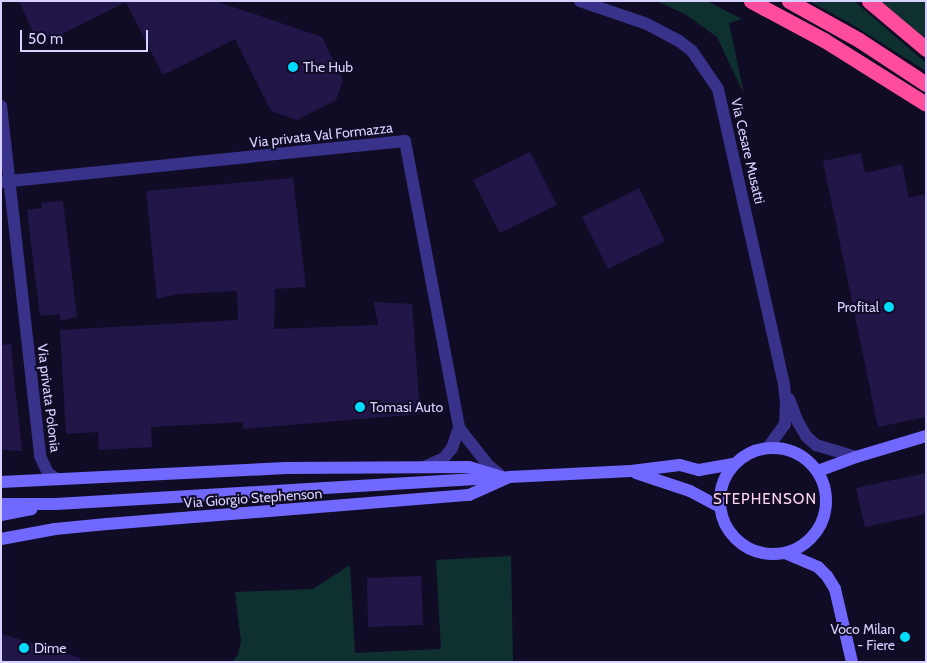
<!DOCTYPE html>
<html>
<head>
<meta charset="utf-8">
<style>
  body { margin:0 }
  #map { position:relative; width:927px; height:663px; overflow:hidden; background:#110c26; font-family:Cabin,sans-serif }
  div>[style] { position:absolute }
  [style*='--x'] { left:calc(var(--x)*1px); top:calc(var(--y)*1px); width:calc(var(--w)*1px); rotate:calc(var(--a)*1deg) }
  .green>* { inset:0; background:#0e3130 }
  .building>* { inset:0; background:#221649 }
  .street>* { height:12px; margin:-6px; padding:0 6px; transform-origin:6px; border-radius:6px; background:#38328a }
  .secondary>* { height:12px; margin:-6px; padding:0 6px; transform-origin:6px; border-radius:6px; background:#7068ff }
  .secondary>.ring { margin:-6px; padding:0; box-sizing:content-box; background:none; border:12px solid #7068ff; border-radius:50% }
  .highway>* { height:15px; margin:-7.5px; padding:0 7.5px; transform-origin:7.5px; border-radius:7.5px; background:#ff4c9d }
  .dots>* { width:14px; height:14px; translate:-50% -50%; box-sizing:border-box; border:2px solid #110c26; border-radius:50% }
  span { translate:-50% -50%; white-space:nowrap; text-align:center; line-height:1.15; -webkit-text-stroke:4px #110c26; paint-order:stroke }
  .poi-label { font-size:14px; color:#d7d1ff }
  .left { translate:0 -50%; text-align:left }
  .right { translate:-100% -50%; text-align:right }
  .street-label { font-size:14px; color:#d7d1ff }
  .neighbourhood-label { font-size:15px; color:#ffd3ee; letter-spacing:1px }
  .frame { position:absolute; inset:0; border:2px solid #d7d1ff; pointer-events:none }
  .scale { position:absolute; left:20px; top:30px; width:128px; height:22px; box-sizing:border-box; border:2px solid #d7d1ff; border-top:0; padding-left:6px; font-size:15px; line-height:18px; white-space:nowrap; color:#d7d1ff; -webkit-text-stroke:4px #110c26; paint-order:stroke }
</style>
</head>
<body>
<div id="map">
  <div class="green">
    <div style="clip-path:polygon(656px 1px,707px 1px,742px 19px,729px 23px,744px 94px,717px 37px,685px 14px)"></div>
    <div style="clip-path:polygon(809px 1px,854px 1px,926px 63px,926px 71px,853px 25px)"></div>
    <div style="clip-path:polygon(880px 1px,926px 1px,926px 39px,882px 3px)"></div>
    <div style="clip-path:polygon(511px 556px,513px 662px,232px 662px,238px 655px,241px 641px,235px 592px,313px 589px,350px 565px,355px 653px,441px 649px,436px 560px)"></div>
  </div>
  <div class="building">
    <div style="clip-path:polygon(19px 1px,215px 1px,322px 37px,343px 80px,336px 100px,297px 120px,271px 111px,235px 39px,163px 75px,126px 2px,54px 38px,33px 32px)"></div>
    <div style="clip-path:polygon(530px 152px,557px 205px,500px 233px,473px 180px)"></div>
    <div style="clip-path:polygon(861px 153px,865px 173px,902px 164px,909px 198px,926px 194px,926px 417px,878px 427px,823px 161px)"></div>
    <div style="clip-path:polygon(293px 178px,306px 287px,275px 289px,274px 329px,378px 325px,374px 302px,412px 304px,420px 414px,243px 429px,243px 422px,151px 427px,152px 447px,99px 450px,98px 432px,66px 434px,60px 330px,238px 320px,237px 291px,177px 294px,157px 299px,146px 191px)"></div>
    <div style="clip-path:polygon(639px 188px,665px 241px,608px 269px,582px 217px)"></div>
    <div style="clip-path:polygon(63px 201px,77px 317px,60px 321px,60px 314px,40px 316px,27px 210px,42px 208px,41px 203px)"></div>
    <div style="clip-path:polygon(11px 344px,15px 387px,22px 451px,1px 450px,1px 345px)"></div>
    <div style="clip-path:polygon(926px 473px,926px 514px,865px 527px,856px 488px)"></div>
    <div style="clip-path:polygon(421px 576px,423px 625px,368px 627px,367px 578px)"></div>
    <div style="clip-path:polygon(1px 634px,81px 658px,80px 662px,1px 662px)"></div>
  </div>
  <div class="street">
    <div style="--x:580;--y:1;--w:71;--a:18.9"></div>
    <div style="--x:647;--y:24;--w:36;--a:28"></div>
    <div style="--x:679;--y:41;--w:16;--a:38"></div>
    <div style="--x:692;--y:51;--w:46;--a:55.6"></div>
    <div style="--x:718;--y:89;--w:303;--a:77.4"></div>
    <div style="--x:784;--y:385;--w:19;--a:84"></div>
    <div style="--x:786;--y:404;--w:20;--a:93"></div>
    <div style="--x:785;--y:424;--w:29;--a:126"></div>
    <div style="--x:1;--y:106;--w:352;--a:83.6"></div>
    <div style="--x:40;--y:456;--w:19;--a:65"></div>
    <div style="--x:48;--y:473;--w:11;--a:34"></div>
    <div style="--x:1;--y:182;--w:406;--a:-5.8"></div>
    <div style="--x:405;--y:141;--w:292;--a:79.3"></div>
    <div style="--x:459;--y:428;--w:48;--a:51.7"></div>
    <div style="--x:489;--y:466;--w:19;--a:39"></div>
    <div style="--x:789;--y:399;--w:25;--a:69"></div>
    <div style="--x:798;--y:422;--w:16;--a:60"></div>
    <div style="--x:806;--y:436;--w:13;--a:42"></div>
    <div style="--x:816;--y:445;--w:42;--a:16.7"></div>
    <div style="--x:424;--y:467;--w:22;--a:-24"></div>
    <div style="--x:444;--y:458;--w:13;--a:-51"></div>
    <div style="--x:452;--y:448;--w:21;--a:-71"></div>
  </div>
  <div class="secondary">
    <div class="ring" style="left:720px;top:448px;width:94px;height:94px"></div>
    <div style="--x:818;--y:471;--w:40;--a:-20.2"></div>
    <div style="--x:856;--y:457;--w:73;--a:-16.7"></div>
    <div style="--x:636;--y:473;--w:57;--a:18.4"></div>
    <div style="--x:690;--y:491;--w:34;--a:28"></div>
    <div style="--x:1;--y:482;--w:285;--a:-2.8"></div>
    <div style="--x:286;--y:468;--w:183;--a:-0.3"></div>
    <div style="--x:469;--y:467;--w:37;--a:17"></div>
    <div style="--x:1;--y:504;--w:55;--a:0"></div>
    <div style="--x:56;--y:504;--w:441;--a:-3.4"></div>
    <div style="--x:1;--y:515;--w:31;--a:-11"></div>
    <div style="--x:1;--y:539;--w:55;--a:-10.5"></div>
    <div style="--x:55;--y:529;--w:52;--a:-5.5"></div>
    <div style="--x:107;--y:524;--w:363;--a:-4.6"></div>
    <div style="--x:469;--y:495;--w:44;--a:-24.2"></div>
    <div style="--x:509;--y:477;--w:122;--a:-2.8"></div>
    <div style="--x:631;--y:471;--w:49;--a:-7"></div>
    <div style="--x:680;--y:465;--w:20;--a:15"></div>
    <div style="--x:699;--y:470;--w:36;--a:-10"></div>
    <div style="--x:785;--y:553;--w:36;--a:23"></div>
    <div style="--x:818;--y:567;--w:13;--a:45"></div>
    <div style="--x:827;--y:576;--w:15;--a:58"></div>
    <div style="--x:835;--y:589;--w:75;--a:76.9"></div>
  </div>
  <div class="highway">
    <div style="--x:751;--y:1;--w:83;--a:28.1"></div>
    <div style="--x:824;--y:40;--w:120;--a:32.1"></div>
    <div style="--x:789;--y:1;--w:80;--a:29.1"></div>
    <div style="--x:859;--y:40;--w:80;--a:33.3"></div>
    <div style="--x:869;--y:1;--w:75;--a:40.1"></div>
  </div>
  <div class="dots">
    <div style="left:293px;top:67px;background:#00dcfc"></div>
    <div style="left:889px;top:307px;background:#00dcfc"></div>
    <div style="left:360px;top:407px;background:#00dcfc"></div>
    <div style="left:905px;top:637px;background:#00dcfc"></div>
    <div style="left:24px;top:648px;background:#00dcfc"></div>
  </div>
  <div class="poi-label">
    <span class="left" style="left:303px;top:67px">The Hub</span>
    <span class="right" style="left:879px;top:307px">Profital</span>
    <span class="left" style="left:370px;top:407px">Tomasi Auto</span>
    <span class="right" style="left:895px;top:637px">Voco Milan<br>- Fiere</span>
    <span class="left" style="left:34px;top:648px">Dime</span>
  </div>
  <div class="street-label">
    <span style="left:321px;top:135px;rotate:-6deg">Via privata Val Formazza</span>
    <span style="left:748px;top:151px;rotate:77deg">Via Cesare Musatti</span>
    <span style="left:49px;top:398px;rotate:83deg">Via privata Polonia</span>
    <span style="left:253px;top:498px;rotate:-4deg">Via Giorgio Stephenson</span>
  </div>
  <div class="neighbourhood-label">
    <span style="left:765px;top:500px">STEPHENSON</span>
  </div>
  <div class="frame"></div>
  <div class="scale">50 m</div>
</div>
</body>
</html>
